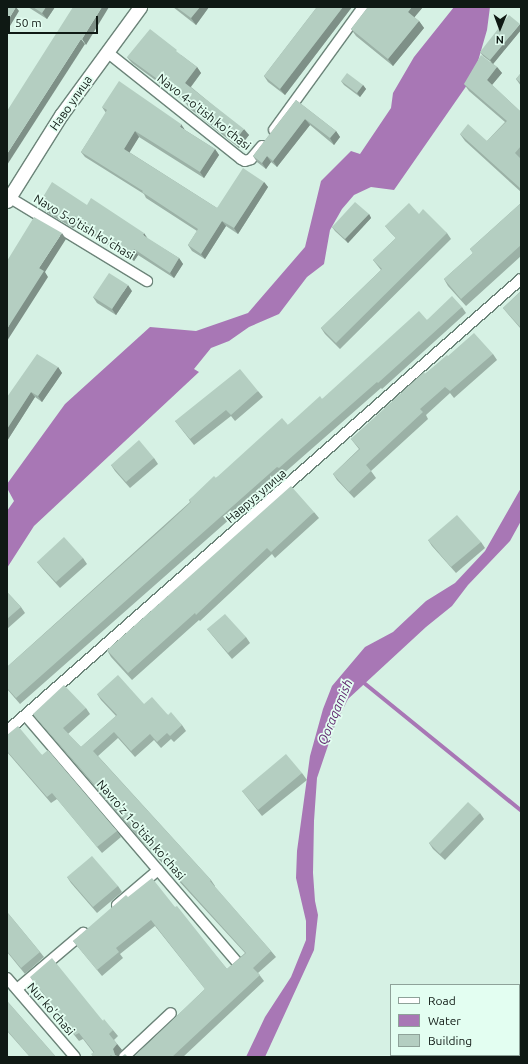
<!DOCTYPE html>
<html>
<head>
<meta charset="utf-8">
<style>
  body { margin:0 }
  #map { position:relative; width:528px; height:1064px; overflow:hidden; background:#d6f1e4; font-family:Ubuntu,sans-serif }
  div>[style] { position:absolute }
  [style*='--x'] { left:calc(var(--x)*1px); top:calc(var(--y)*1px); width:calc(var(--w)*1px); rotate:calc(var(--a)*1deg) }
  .water>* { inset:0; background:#a877b5 }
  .stream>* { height:3.5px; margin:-1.75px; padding:0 1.75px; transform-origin:1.75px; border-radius:1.75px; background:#a877b5 }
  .roads { filter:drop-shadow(1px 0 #6c8479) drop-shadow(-1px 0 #6c8479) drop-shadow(0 1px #6c8479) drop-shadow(0 -1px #6c8479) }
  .minor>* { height:10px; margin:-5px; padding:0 5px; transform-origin:5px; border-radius:5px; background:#fff }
  .tertiary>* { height:13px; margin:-6.5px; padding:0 6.5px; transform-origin:6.5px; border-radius:6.5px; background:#fff }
  .wall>* { inset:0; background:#9bb1a6 }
  .shaded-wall>* { inset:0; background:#7e9087 }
  .building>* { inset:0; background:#b4cec1 }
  span { translate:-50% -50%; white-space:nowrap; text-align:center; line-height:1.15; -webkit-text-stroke:3.5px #e3fef1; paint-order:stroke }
  .street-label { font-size:12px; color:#0f1914 }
  .water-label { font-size:13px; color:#5c1f6a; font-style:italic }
  .frame { position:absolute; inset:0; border:8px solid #0f1914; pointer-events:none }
  .legend { position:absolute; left:390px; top:984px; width:130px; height:72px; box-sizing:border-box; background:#e3fef1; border:1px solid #8ea299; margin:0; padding:5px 7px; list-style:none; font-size:12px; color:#0f1914 }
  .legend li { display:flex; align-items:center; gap:8px; height:20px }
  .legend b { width:20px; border:1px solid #8ea299 }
  .north { position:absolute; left:480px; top:8px; width:40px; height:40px; -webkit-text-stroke:3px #e3fef1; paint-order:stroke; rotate:181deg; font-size:11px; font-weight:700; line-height:16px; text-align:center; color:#0f1914 }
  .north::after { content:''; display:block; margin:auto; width:14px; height:18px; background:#0f1914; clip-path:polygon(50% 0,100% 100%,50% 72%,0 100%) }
  .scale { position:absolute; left:8px; top:16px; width:90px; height:18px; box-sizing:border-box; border:2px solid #0f1914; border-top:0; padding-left:5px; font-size:12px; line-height:14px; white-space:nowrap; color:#0f1914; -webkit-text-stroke:3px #e3fef1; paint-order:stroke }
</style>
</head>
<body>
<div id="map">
  <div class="water">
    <div style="clip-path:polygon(454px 7px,490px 7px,487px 30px,474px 75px,394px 190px,371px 187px,354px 195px,342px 209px,330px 230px,324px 264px,307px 277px,279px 314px,249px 327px,229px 341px,211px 348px,194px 369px,199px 372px,34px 526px,7px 568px,7px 511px,14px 501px,7px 488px,7px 484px,65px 404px,150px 327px,196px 331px,248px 313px,305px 247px,321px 181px,351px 151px,360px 154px,391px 108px,393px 93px,414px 57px)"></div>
    <div style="clip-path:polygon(521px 488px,521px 521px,510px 541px,468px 585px,452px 606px,426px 627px,348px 699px,335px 725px,317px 778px,314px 821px,313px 873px,315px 901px,318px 915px,314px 950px,265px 1057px,246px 1057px,265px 1017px,291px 977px,306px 940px,306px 921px,296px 878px,297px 851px,310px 756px,323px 709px,332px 686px,365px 647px,393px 632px,426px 601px,455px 583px,485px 551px)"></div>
  </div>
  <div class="stream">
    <div style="--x:362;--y:681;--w:205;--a:39.1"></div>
  </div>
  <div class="roads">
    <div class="minor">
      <div style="--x:107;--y:52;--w:171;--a:38.6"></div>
      <div style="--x:241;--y:159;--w:4;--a:27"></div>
      <div style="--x:245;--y:161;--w:6;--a:-18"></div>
      <div style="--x:251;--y:159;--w:17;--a:-50"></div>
      <div style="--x:274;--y:130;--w:152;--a:-54.1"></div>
      <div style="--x:7;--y:196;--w:164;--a:31.3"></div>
      <div style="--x:26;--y:716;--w:323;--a:49.4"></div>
      <div style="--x:7;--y:731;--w:684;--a:-41.33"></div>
      <div style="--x:117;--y:905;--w:54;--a:-40.5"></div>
      <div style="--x:7;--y:978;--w:104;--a:49.3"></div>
      <div style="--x:17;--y:989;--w:87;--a:-40.3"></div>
      <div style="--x:124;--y:1057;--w:64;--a:-43.1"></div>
    </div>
    <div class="tertiary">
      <div style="--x:7;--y:201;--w:102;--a:-57.9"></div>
      <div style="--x:61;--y:115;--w:134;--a:-53.8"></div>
    </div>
  </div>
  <div class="wall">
    <div style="clip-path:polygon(28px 7px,55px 7px,47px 19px)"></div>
    <div style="clip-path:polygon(173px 7px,209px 7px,196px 25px)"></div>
    <div style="clip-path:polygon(317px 7px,352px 7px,285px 95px,268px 82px,264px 76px)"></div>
    <div style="clip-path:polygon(368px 7px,423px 7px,414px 17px,419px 21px,424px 28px,393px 66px,356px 36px,351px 29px)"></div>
    <div style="clip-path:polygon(521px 30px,493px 64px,497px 67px,502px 73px,492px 85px,521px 112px,521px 158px,520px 158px,521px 159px,521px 192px,465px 141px,460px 134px,487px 141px,505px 122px,469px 91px,464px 84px,491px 62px,483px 56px,480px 52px)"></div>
    <div style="clip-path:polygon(181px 55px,197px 67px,201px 73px,191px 87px,249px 135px,239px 148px,189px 108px,185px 102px,132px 63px,127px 57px)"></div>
    <div style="clip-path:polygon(521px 73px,521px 86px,516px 79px)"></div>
    <div style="clip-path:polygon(341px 81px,363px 85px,366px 89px,360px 97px,344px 85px)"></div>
    <div style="clip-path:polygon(296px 100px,336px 131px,340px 137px,334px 145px,310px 125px,277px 167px,271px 162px,266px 169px,257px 162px,253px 156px)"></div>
    <div style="clip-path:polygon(102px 107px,185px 130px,215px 149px,219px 155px,204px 178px,139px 137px,129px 152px,217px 208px,264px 182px,268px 187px,238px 234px,226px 226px,205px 259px,192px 251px,188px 245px,197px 231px,146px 198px,144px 194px,85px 157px,81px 152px,106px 113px)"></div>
    <div style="clip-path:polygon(40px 202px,87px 205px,148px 239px,179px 258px,183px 264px,174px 278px,138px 255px,134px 261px,76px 225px,73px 228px,46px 212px)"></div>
    <div style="clip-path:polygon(521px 203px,521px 256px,466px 306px,448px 286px,444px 279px,473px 253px,470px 249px)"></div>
    <div style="clip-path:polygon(369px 214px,371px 218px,348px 243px,335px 231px,332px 227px)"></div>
    <div style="clip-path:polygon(419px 214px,447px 233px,451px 239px,340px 349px,325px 334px,321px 328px,381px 270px,373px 260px,396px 238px,390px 232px,385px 226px)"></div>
    <div style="clip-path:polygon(132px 291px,116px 315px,97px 303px,93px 297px)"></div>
    <div style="clip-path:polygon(521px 291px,521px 329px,508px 314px,503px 308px)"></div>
    <div style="clip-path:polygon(462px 307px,466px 313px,382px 389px,381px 388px,283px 474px,282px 473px,20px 704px,7px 689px,7px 667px,190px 502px,189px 500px,216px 478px,288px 425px,427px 320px)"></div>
    <div style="clip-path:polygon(493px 354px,497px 360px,454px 398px,450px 393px,426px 415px,428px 419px,371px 471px,376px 478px,354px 498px,337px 480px,333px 474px,359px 449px,351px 439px,425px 374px,448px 356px)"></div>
    <div style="clip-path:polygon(58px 367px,62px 373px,42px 402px,35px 397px,7px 441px,7px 397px)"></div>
    <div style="clip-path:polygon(258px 391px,263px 397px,235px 421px,231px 416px,194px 445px,175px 421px)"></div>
    <div style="clip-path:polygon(154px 458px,158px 464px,130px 488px,115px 471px,111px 465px)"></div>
    <div style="clip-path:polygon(314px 512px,319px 518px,275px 558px,272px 554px,200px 621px,199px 620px,132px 680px,111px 657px,107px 650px)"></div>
    <div style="clip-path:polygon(428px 540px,481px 542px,485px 548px,456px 573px,432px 546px)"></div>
    <div style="clip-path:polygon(83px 558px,87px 564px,60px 588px,42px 568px,37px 562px)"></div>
    <div style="clip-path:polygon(7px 592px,21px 607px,25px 613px,7px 629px)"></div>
    <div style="clip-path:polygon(207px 629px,246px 637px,250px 643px,232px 659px)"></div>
    <div style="clip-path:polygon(97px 694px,144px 704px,168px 715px,182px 725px,186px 731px,174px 742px,171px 739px,161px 748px,154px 740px,135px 757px,118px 738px,98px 756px,211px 880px,215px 886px,215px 887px,271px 951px,276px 957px,258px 973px,264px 981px,183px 1057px,134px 1057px,205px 989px,155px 926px,120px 954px,123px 958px,102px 976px,73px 941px,128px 897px,175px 907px,227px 969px,245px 953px,131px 829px,38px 720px,33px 714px,86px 708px,90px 714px,68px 734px,81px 747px,116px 716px,101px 700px)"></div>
    <div style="clip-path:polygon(7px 735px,42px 755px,117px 831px,121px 837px,102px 853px,57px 799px,51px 803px,7px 752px)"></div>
    <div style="clip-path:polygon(302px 773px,307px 780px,262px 816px,242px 791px)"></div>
    <div style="clip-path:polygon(480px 813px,484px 819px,445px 860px,433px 849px,429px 843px)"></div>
    <div style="clip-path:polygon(67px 877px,118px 886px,122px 892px,97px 913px,71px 883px)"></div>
    <div style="clip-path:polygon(7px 912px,40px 952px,44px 957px,25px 974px,7px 952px)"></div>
    <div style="clip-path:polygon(30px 977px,103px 1021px,113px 1030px,118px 1036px,114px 1040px,122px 1050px,118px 1056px,120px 1057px,93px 1057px,93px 1052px,83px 1039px,79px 1041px,59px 1016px,54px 1010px,55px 1009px)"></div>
    <div style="clip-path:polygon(7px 1001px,56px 1057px,30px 1057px,7px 1031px)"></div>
  </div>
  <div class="shaded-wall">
    <div style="clip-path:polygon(16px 7px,19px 11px,7px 31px,7px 22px)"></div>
    <div style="clip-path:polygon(46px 7px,55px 7px,47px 19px,42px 13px)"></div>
    <div style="clip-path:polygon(102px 7px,109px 7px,86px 45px,82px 39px)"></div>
    <div style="clip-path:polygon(200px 7px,209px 7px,196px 25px,191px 18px)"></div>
    <div style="clip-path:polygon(343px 7px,352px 7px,285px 95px,280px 89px)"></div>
    <div style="clip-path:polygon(412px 7px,423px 7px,413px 19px,408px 12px)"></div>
    <div style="clip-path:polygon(419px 21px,424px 28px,393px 66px,388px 59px)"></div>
    <div style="clip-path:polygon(520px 24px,521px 25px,521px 30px,493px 64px,490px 60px)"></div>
    <div style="clip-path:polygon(81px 39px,85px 44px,7px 165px,7px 154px)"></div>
    <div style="clip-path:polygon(197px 67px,201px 73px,189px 89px,185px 83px)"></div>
    <div style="clip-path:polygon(497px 67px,502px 73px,491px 86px,487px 80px)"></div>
    <div style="clip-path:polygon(363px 85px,366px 89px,360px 97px,357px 93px)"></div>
    <div style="clip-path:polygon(305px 119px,310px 125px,277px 167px,273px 161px)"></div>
    <div style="clip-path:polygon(181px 124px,185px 130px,180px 127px)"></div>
    <div style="clip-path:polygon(244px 129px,249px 135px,239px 148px,234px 142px)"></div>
    <div style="clip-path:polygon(135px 131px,139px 137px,128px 155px,124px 149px)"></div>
    <div style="clip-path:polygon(336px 131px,340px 137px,334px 145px,330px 138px)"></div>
    <div style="clip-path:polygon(215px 149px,219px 155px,204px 178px,200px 172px)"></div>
    <div style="clip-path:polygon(267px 156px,271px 162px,266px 169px,262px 163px)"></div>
    <div style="clip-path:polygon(264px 182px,268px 187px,238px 234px,234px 228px)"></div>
    <div style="clip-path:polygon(369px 214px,371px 218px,348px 243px,345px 239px)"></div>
    <div style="clip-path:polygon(72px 219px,76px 225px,73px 228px,69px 223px)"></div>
    <div style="clip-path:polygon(222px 221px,226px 226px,205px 259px,201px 254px)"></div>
    <div style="clip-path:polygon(62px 233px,66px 239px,45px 272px,48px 277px,7px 341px,7px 329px,39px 268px)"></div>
    <div style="clip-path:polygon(144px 233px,148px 239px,143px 235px)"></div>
    <div style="clip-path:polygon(134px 249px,138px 255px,134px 261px,130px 255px)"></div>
    <div style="clip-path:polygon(179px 258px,183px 264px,174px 278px,170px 273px)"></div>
    <div style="clip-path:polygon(128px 285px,132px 291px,116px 315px,112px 309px)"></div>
    <div style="clip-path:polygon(58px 367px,62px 373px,42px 402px,38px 396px)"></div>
    <div style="clip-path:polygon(31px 392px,35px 397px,7px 441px,7px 429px)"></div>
    <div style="clip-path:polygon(117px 1044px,122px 1050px,118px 1056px,118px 1057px,115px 1055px,113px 1049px)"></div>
  </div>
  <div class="building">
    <div style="clip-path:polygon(7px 7px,16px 7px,7px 22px)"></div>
    <div style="clip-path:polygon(33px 7px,46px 7px,42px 13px)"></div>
    <div style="clip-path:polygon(73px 7px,102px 7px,82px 39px,81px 39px,7px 154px,7px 111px)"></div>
    <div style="clip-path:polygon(176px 7px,200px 7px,191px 18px)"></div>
    <div style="clip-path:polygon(317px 7px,343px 7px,280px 89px,264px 76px)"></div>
    <div style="clip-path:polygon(368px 7px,412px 7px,408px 12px,419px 21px,388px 59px,351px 29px)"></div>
    <div style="clip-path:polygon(509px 15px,520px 24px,490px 60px,480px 52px)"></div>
    <div style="clip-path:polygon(150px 29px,177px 50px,176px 51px,197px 67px,185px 83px,244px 129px,234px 142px,185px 102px,186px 100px,127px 57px)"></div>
    <div style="clip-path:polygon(481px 55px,497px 67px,487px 80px,521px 112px,521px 146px,515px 153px,521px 159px,521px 189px,460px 134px,468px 124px,487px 141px,507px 121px,464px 84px)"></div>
    <div style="clip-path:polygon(347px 73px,363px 85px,357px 93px,341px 81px)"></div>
    <div style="clip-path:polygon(521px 73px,521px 83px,516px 79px)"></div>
    <div style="clip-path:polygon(119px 81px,181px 124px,180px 127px,215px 149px,200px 172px,135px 131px,124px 149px,217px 208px,243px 168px,264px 182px,234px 228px,222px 221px,201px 254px,188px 245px,198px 229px,142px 192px,143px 191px,81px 152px,107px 110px,102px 107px)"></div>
    <div style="clip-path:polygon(296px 100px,336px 131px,330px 138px,305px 119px,273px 161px,267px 156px,262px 163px,253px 156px)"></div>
    <div style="clip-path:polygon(52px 182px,87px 205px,91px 198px,144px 233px,143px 235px,179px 258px,170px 273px,134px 249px,130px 255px,72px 219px,69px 223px,42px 206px,43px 204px,40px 202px)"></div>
    <div style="clip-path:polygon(355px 202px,369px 214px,345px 239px,332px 227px)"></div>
    <div style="clip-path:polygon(409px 203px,419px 214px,423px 209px,447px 233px,336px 343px,321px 328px,382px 269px,373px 260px,396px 238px,385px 226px)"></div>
    <div style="clip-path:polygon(521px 203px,521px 245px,461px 299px,444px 279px,473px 253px,470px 249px)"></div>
    <div style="clip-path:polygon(34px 217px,62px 233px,39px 268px,44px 271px,7px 329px,7px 261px)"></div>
    <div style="clip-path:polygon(109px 273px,128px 285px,112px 309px,93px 297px)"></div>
    <div style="clip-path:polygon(521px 291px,521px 328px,503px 308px)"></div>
    <div style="clip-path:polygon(452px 296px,462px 307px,378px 383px,377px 382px,279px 468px,277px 467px,16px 698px,7px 688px,7px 667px,163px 528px,191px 502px,189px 500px,214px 476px,216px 478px,282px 418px,288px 425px,320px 396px,322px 399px,419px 311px,427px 320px)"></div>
    <div style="clip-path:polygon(474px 333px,493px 354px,450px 391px,445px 387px,420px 409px,423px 412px,366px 465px,371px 471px,349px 492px,333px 474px,360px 449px,351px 439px,424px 372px,425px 374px,447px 355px,448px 356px)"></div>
    <div style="clip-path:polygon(37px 354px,58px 367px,38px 396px,31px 392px,7px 429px,7px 397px)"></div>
    <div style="clip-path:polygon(240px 369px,258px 391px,231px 415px,226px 410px,190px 439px,175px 421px)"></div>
    <div style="clip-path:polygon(139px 440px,154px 458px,126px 482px,111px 465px)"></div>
    <div style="clip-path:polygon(291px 486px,314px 512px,271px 552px,267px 548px,196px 615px,195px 613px,128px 673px,107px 650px)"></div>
    <div style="clip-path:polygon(457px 515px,481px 542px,451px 567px,428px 540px)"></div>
    <div style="clip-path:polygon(64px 537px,83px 558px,56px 582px,37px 562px)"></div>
    <div style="clip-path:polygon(7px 592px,21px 607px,7px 619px)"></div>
    <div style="clip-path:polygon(225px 614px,246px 637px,228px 653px,207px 629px)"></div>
    <div style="clip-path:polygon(118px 675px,144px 704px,152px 697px,168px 715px,171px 712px,182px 725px,170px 736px,167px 733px,157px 742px,150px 734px,131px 751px,114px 732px,93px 751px,211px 880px,210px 881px,271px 951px,253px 968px,260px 975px,172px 1057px,134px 1057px,205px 989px,151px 920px,116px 948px,119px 952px,97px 970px,73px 941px,126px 895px,128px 897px,152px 878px,175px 907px,177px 906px,227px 969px,246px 953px,127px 822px,33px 714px,64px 685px,86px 708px,63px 728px,81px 747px,117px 715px,97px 694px)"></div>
    <div style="clip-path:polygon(18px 726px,42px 755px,48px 750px,117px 831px,97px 847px,52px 793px,47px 797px,7px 751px,7px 735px)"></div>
    <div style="clip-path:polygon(286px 754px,302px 773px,258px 810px,242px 791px)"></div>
    <div style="clip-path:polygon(468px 802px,480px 813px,440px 854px,429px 843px)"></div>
    <div style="clip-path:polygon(92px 856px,118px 886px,93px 907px,67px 877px)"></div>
    <div style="clip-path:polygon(7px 912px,40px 952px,21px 968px,7px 951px)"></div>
    <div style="clip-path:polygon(52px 958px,103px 1021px,104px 1019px,113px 1030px,109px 1034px,117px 1044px,113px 1049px,115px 1055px,120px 1057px,113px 1057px,111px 1055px,109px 1057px,93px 1057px,91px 1054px,94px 1052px,79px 1033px,75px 1035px,54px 1010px,56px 1009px,30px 977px)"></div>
    <div style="clip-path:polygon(7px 1001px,56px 1057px,30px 1057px,7px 1030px)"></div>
    <div style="clip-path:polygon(125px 1054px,128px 1057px,121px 1057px)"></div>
  </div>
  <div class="street-label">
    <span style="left:71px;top:103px;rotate:-55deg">Наво улица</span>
    <span style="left:204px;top:112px;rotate:38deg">Navo 4-o'tish ko'chasi</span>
    <span style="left:84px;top:227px;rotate:31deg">Navo 5-o'tish ko'chasi</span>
    <span style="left:256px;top:496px;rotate:-41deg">Навруз улица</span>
    <span style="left:141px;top:830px;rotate:49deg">Navro'z 1-o'tish ko'chasi</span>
    <span style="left:51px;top:1009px;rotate:49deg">Nur ko'chasi</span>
  </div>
  <div class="water-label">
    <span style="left:335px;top:712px;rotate:-67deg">Qoraqamish</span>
  </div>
  <div class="frame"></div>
  <ul class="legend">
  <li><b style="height:5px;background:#fff"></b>Road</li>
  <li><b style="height:11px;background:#a877b5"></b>Water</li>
  <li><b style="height:11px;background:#b4cec1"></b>Building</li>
  </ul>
  <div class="north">N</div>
  <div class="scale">50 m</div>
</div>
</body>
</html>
